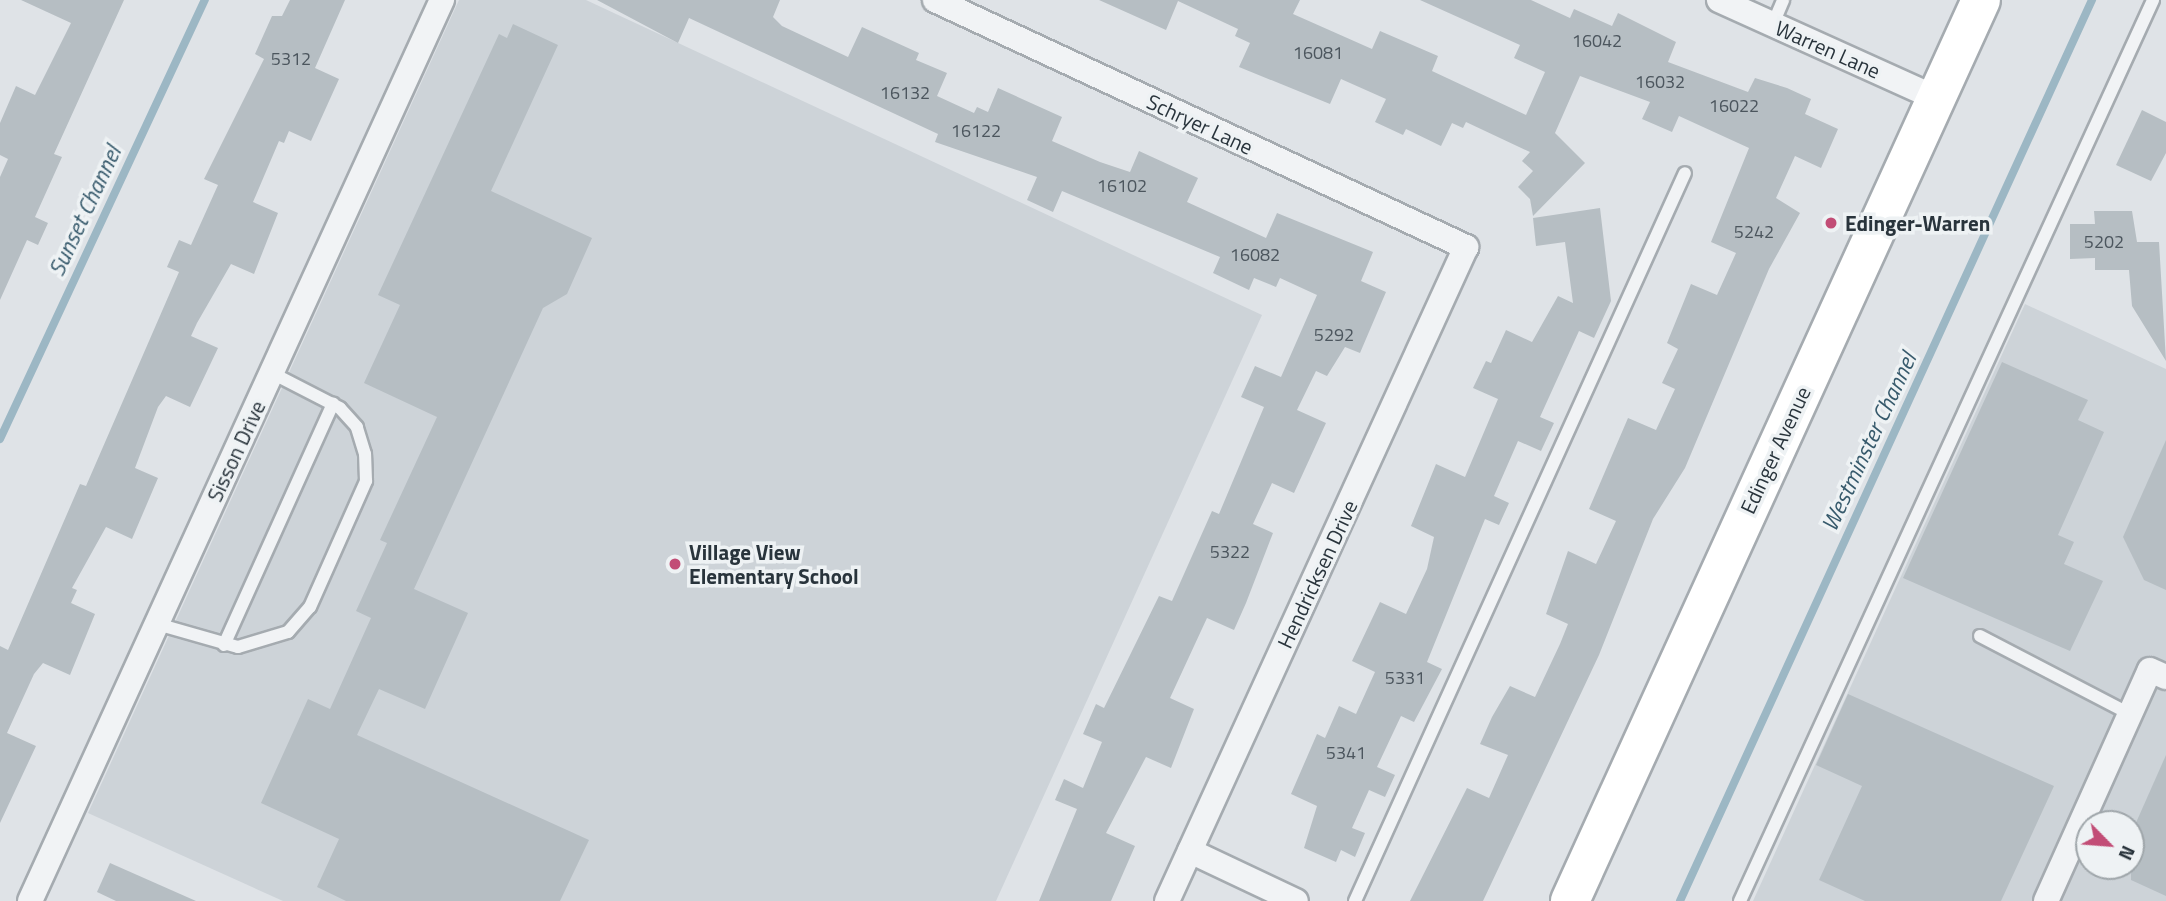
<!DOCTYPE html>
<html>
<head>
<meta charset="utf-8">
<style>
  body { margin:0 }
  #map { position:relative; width:2166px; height:901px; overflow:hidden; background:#dfe3e7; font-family:"Titillium Web",sans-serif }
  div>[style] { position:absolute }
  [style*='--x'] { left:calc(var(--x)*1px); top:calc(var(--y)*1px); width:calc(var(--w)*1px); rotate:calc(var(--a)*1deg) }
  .built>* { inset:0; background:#cdd3d8 }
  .stream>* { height:8px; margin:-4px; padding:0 4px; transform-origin:4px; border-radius:4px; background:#9cb7c4 }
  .building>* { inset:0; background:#b6bec3 }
  .roads { filter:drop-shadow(2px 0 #a5abb0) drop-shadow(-2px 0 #a5abb0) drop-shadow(0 2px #a5abb0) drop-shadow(0 -2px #a5abb0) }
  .lane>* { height:12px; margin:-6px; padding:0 6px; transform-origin:6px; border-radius:6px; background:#f1f3f5 }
  .street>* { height:24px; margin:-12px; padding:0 12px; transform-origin:12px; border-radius:12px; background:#f1f3f5 }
  .primary>* { height:38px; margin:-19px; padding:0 19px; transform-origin:19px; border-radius:19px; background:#fff }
  .dots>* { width:19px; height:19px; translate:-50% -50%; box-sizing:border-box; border:4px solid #eef2f4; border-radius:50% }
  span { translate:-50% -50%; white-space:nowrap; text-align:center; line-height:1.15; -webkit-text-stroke:7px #eef2f4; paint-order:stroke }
  .number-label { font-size:18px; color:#4c565e }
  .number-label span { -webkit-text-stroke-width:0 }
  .street-label { font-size:21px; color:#29343c }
  .poi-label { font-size:21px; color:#29343c; font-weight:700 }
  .left { translate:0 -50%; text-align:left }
  .water-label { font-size:23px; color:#375a6c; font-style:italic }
  .north { position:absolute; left:2075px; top:810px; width:70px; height:70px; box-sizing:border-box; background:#eef2f4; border:2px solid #9fa6aa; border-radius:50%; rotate:115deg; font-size:19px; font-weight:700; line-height:28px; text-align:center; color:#29343c }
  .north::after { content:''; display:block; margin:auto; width:24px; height:32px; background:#c24d76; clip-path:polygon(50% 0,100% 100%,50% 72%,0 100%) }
</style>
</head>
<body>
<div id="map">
  <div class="built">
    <div style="clip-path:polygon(459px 0,586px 0,1262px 315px,996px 901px,283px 901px,88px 813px)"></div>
    <div style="clip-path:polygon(evenodd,2025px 304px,2166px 369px,2166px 901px,1753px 901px,2025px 304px,2089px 824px,2131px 824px,2131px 866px,2089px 866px,2089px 824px)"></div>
  </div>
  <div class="stream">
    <div style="--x:0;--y:439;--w:485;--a:-65"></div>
    <div style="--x:1680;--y:901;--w:991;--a:-65.43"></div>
  </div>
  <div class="building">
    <div style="clip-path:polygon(21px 0,124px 0,54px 154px,62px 157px,35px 217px,48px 223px,38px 245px,27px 240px,0 300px,0 177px,8px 159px,0 155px,0 123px,16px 86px,35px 95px,71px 23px)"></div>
    <div style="clip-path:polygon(290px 0,345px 0,315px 68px,339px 79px,311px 141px,289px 131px,284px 143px,279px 141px,253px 202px,278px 213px,254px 274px,231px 264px,197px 323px,191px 336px,218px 348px,190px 407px,166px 396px,158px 407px,135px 468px,158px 478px,132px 539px,106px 527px,72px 588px,77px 590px,71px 603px,95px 614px,70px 675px,43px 663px,34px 674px,7px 733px,36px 746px,0 823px,0 646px,8px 650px,80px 484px,86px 486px,179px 272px,167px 267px,179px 240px,191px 245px,218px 185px,204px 179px,264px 59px,255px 54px,272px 16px,282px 16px)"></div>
    <div style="clip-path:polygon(597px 0,780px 0,773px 17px,782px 26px,848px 57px,862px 27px,919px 53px,916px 60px,947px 73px,937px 96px,974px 113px,977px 107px,988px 112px,998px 88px,1062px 117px,1052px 141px,1100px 162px,1130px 172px,1139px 151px,1198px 178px,1187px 202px,1266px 238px,1277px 213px,1373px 252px,1361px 281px,1386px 292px,1360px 353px,1345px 347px,1327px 376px,1316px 371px,1297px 410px,1326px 423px,1294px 493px,1272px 483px,1253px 524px,1273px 533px,1246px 603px,1234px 630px,1207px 618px,1170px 698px,1194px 709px,1171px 768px,1146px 757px,1106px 833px,1135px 846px,1111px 901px,1039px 901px,1077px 809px,1055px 800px,1064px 779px,1083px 788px,1102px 742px,1083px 734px,1096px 704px,1104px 708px,1159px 596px,1172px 601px,1212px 511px,1219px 514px,1264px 407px,1241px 397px,1255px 366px,1281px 377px,1317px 295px,1280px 278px,1276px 287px,1254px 278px,1249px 290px,1213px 273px,1220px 257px,1062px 191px,1053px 212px,1027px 200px,1037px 177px,935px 142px,938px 134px,689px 18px,678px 43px)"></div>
    <div style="clip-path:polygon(1099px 0,1300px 0,1293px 14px,1372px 49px,1380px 31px,1438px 56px,1432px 71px,1526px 115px,1545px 72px,1514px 58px,1520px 45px,1420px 0,1531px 0,1570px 18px,1574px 9px,1612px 26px,1618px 13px,1676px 42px,1668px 62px,1748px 92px,1755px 78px,1787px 88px,1811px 99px,1805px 114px,1838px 129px,1821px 168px,1795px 156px,1776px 198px,1800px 213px,1769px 269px,1685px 468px,1653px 519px,1599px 655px,1483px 901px,1410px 901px,1467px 788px,1489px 798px,1508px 755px,1480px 744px,1492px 717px,1510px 686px,1535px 697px,1560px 644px,1568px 624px,1546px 614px,1568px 551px,1596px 564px,1616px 521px,1589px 509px,1628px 418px,1656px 430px,1675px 389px,1662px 383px,1678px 349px,1667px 343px,1691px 284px,1717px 295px,1736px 253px,1711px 242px,1749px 148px,1679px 116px,1672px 132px,1642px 119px,1650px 102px,1580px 76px,1555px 133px,1585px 163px,1533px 216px,1530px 199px,1518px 187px,1533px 171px,1522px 161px,1530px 152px,1466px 122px,1463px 128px,1452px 123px,1441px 146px,1406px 129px,1403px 135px,1375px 122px,1386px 99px,1341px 79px,1330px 104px,1239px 67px,1250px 43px,1235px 36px,1238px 29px,1178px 1px,1166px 30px)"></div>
    <div style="clip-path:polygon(513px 24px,558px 45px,491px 191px,592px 238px,567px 294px,543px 308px,414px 589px,468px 613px,425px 709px,379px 689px,357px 735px,589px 840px,560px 901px,346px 901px,317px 887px,339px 839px,261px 803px,308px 699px,330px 709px,371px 618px,356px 611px,387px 543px,380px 540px,437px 417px,364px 383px,400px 305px,378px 295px,499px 34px,507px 38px)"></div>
    <div style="clip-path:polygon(2142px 110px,2166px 122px,2166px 153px,2151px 181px,2116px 165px)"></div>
    <div style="clip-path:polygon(1600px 208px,1611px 301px,1594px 338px,1579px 331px,1540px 417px,1554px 423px,1541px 451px,1518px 441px,1494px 496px,1509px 503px,1499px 525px,1485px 519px,1427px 662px,1442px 669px,1414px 722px,1401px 716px,1377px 767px,1395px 775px,1385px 797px,1369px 790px,1352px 828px,1365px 833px,1355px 857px,1341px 850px,1336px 862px,1304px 848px,1317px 806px,1291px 794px,1317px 734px,1325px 738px,1339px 706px,1356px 714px,1375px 672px,1352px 661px,1380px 602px,1406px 614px,1427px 569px,1434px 537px,1411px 526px,1436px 464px,1465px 477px,1498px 399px,1473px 388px,1486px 361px,1491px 363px,1506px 330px,1532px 342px,1558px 296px,1573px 303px,1565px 242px,1536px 246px,1533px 218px)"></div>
    <div style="clip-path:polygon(2094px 211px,2132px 211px,2137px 242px,2159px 242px,2166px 361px,2132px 306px,2129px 270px,2095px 270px,2095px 258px,2070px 259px,2070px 224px,2095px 224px)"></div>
    <div style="clip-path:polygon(2002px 362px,2088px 400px,2078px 420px,2104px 432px,2058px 535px,2074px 542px,2064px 564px,2103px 581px,2070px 651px,1903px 578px)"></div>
    <div style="clip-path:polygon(2166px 440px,2166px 590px,2144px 580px,2123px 537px)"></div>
    <div style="clip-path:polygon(1848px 694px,2054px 786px,2001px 901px,1865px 901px,1819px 880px,1862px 786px,1816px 765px)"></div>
    <div style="clip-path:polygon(2166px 755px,2166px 896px,2131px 880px,2131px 834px)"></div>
    <div style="clip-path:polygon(110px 863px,196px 901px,116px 901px,97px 892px)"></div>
  </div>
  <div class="roads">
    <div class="lane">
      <div style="--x:1773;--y:24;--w:26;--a:-67"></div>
      <div style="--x:157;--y:624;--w:84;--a:15.9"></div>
      <div style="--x:238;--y:647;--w:52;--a:-16.7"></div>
      <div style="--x:288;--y:632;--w:33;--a:-49"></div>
      <div style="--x:310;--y:607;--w:138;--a:-66"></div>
      <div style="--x:366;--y:481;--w:27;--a:-92"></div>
      <div style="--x:365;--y:454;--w:28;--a:-107"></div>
      <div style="--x:357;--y:427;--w:25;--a:-132"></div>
      <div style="--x:340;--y:408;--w:76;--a:-152.8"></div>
      <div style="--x:1980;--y:636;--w:169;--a:27.5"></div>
      <div style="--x:224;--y:645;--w:265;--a:-65.7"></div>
      <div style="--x:1355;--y:901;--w:799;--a:-65.62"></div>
      <div style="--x:1740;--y:901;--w:991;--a:-65.37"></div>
    </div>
    <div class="street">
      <div style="--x:935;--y:0;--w:586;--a:24.95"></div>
      <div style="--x:1466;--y:247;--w:719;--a:114.57"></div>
      <div style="--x:1719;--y:0;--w:238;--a:24.3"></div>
      <div style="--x:1190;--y:851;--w:117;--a:25.3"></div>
      <div style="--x:30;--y:901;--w:991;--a:-65.43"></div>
      <div style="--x:2046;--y:901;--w:253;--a:-65.8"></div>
      <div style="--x:2150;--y:670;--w:17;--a:24"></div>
    </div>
    <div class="primary">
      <div style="--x:1570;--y:901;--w:990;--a:-65.48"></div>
    </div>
  </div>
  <div class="dots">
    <div style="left:1831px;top:223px;background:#c24d76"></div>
    <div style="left:675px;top:564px;background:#c24d76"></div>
  </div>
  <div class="number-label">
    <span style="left:1597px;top:41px">16042</span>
    <span style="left:1318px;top:53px">16081</span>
    <span style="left:291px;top:59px">5312</span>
    <span style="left:1660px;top:82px">16032</span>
    <span style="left:905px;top:93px">16132</span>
    <span style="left:1734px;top:106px">16022</span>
    <span style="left:976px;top:131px">16122</span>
    <span style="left:1122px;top:186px">16102</span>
    <span style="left:1754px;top:232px">5242</span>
    <span style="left:2104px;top:242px">5202</span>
    <span style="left:1255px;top:255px">16082</span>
    <span style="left:1334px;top:335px">5292</span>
    <span style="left:1230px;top:552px">5322</span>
    <span style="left:1405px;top:678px">5331</span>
    <span style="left:1346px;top:753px">5341</span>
  </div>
  <div class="street-label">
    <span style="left:1828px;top:49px;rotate:24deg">Warren Lane</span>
    <span style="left:1200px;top:124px;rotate:25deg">Schryer Lane</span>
    <span style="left:1775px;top:450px;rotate:-65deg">Edinger Avenue</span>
    <span style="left:236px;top:451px;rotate:-65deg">Sisson Drive</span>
    <span style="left:1317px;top:574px;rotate:-65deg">Hendricksen Drive</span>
  </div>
  <div class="poi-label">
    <span class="left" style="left:1845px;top:223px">Edinger-Warren</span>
    <span class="left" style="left:689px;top:564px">Village View<br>Elementary School</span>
  </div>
  <div class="water-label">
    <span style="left:85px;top:211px;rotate:-65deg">Sunset Channel</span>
    <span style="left:1869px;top:442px;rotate:-65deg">Westminster Channel</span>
  </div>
  <div class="north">N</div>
</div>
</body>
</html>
